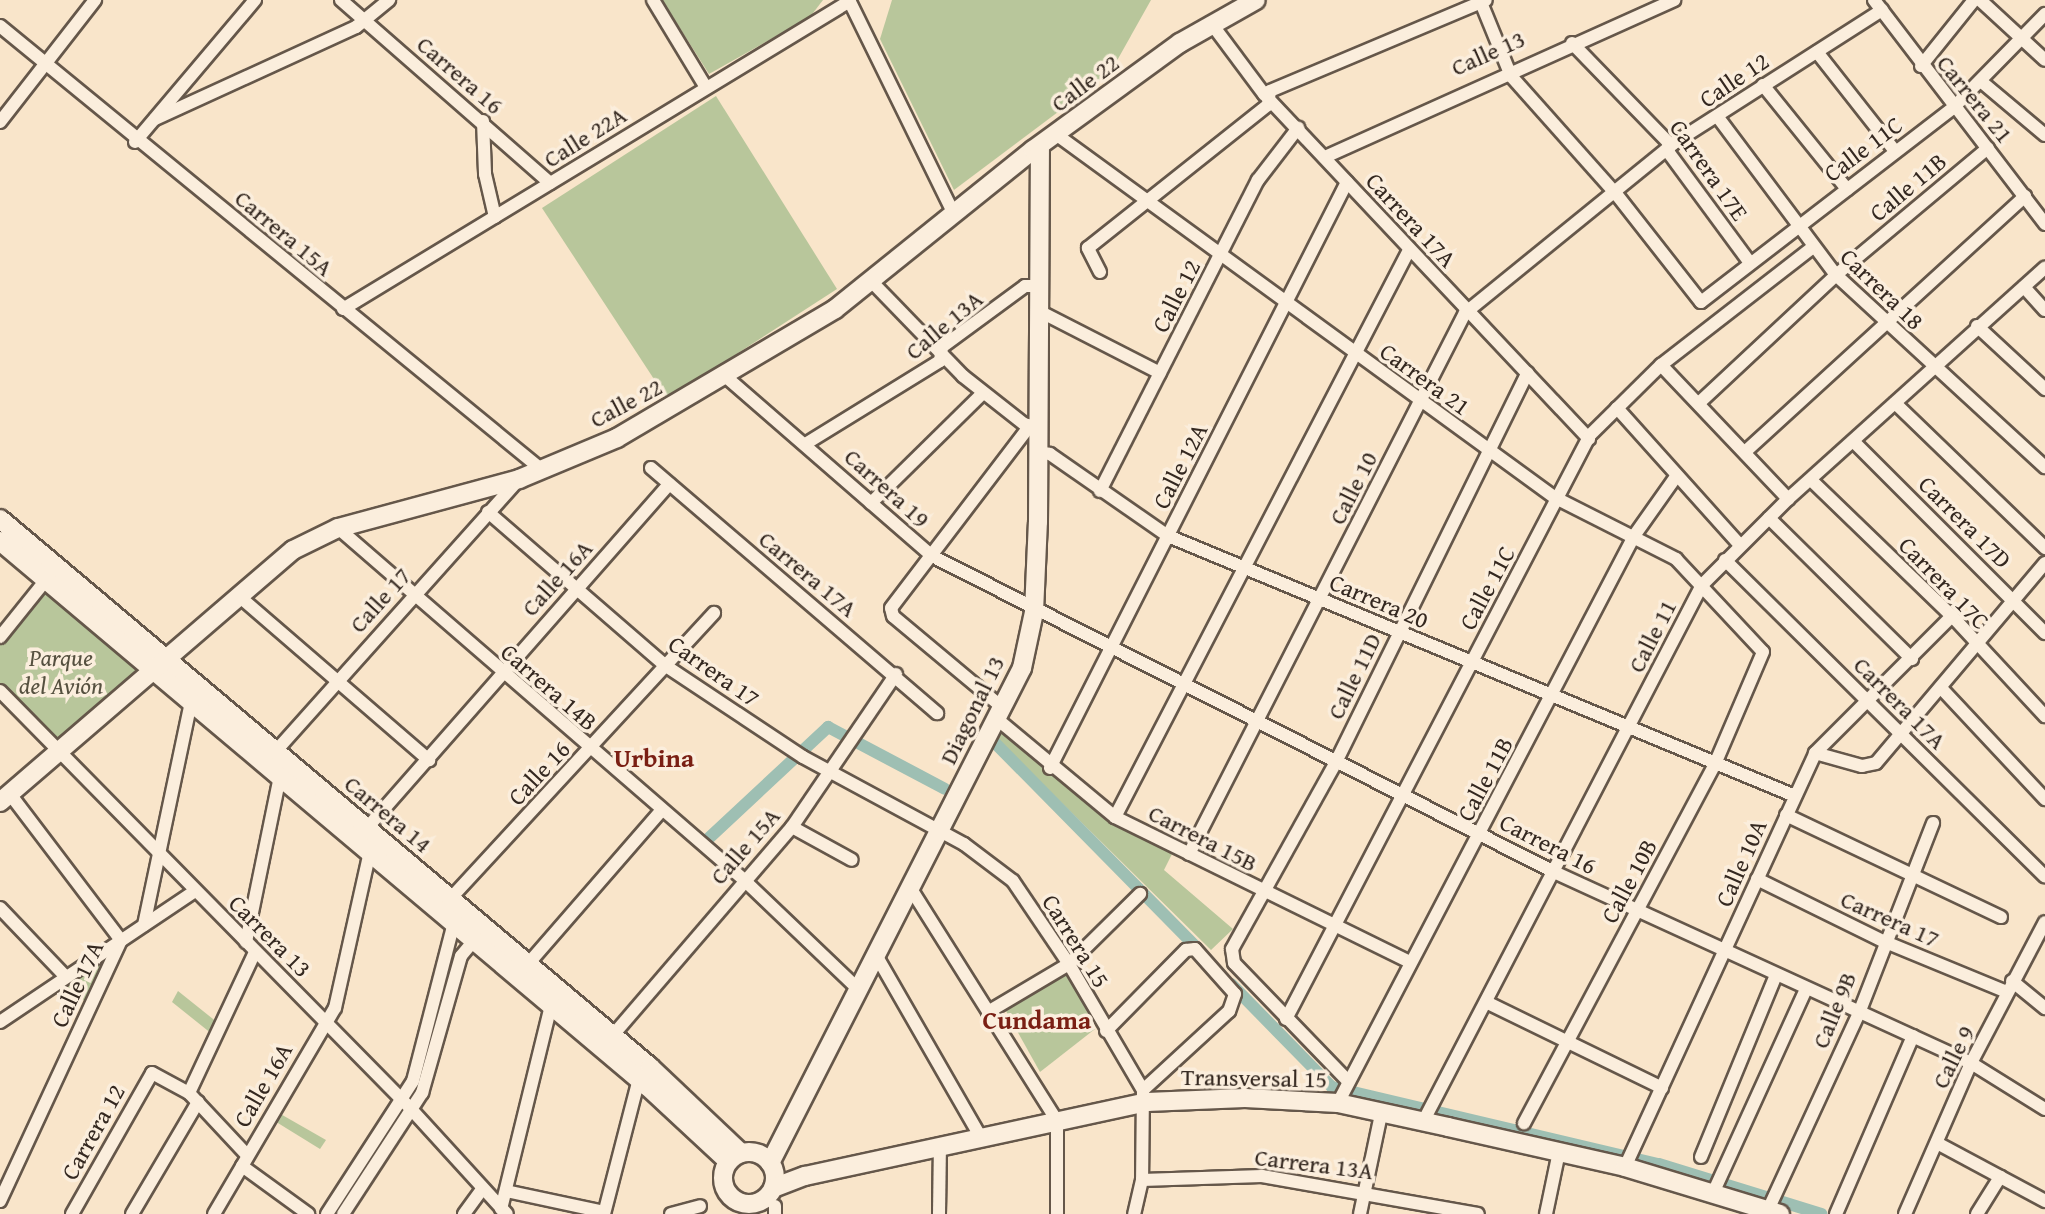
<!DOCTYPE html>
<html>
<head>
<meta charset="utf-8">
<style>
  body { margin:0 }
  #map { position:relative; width:2045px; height:1214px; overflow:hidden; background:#f9e5ca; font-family:"Gentium Book Plus",serif }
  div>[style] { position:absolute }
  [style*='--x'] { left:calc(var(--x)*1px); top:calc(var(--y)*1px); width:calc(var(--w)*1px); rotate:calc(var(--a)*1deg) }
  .green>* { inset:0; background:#b8c69b }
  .canal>* { height:12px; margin:-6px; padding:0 6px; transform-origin:6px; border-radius:6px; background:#9ebfb3 }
  .roads { filter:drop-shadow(2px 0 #65574a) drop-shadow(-2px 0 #65574a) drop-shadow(0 2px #65574a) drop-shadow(0 -2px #65574a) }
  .street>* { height:12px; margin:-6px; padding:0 6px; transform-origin:6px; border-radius:6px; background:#fbeedd }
  .secondary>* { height:18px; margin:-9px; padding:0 9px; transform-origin:9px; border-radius:9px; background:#fbeedd }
  .secondary>.ring { margin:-9px; padding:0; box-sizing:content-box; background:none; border:18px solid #fbeedd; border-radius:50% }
  span { translate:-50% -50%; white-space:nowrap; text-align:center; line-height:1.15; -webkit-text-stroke:7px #fbeedd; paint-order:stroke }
  .street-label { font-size:24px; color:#342820 }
  .park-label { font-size:24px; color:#55503f; font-style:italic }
  .neighbourhood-label { font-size:26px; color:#7a1f14; font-weight:700 }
</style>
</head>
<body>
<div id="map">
  <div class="green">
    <div style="clip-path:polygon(662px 0,823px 0,810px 17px,709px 74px)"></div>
    <div style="clip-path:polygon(892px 0,1151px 0,1110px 73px,954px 190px,880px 39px)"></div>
    <div style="clip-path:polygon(716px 96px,837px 289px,667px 399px,542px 208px)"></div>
    <div style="clip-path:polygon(46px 591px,143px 673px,57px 742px,0 684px,0 645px)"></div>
    <div style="clip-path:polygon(1000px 731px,1114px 822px,1172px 854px,1164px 870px,1233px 929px,1211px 950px,997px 739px)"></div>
    <div style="clip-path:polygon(106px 958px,87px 1003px,66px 986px)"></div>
    <div style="clip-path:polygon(1069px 973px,1095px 1029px,1040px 1072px,1006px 1011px)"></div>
    <div style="clip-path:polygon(178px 991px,218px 1023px,212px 1034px,172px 1002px)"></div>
    <div style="clip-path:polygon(277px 1112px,326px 1140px,320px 1149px,273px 1120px)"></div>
  </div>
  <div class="canal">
    <div style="--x:993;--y:741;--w:298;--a:45.4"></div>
    <div style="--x:709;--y:838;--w:163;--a:-43"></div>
    <div style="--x:828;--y:727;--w:132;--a:27.9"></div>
    <div style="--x:1231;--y:984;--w:144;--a:45.6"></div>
    <div style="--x:1332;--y:1087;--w:336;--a:13.3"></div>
    <div style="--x:1659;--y:1164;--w:170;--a:17.1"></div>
  </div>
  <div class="roads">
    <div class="street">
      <div style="--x:341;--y:0;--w:278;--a:41.2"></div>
      <div style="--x:653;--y:0;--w:100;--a:58.8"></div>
      <div style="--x:849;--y:0;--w:238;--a:63.9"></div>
      <div style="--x:1480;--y:0;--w:82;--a:67.8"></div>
      <div style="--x:1511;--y:76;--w:159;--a:48.3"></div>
      <div style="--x:1617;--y:195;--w:136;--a:51.9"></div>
      <div style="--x:1701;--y:302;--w:318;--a:-37.6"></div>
      <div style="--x:1953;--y:108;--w:132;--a:-45.6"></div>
      <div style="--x:1874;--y:0;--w:282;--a:52.6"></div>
      <div style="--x:1980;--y:0;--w:88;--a:42.7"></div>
      <div style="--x:1211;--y:23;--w:89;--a:53.3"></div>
      <div style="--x:1264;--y:94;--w:474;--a:46.7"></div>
      <div style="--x:0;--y:26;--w:701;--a:39.32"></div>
      <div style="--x:1572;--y:43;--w:138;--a:45.9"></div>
      <div style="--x:1668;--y:142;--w:11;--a:85"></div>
      <div style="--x:1669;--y:153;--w:137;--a:53.6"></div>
      <div style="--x:1817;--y:52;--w:126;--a:51.8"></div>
      <div style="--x:1921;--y:66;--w:85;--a:-51.2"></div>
      <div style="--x:1983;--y:83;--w:81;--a:40"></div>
      <div style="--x:1763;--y:85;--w:134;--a:51.1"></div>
      <div style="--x:1717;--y:116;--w:199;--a:53.2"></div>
      <div style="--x:1836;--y:275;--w:284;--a:42.6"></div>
      <div style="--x:155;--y:119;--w:221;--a:-24.6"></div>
      <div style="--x:356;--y:27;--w:43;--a:-39.3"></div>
      <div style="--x:483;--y:121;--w:53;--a:87.8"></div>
      <div style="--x:485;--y:174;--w:44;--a:76.9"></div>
      <div style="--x:0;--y:122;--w:155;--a:-52.1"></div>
      <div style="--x:1057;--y:135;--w:615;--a:36.07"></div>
      <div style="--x:1554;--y:497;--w:137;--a:26.9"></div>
      <div style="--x:1676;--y:559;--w:127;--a:46.9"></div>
      <div style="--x:1763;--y:652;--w:122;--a:113.2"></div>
      <div style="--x:1715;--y:764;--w:407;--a:118"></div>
      <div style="--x:135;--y:142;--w:186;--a:-49.8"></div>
      <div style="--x:1325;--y:157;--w:383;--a:-24.2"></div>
      <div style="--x:1100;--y:272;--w:27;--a:-117"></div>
      <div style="--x:1088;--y:248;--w:230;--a:-38.5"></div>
      <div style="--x:1268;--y:105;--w:14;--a:-82"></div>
      <div style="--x:1270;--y:91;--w:234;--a:-22.8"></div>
      <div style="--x:871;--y:281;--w:132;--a:45.9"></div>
      <div style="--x:963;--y:376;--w:78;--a:38.2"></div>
      <div style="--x:1024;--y:424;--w:12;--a:14"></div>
      <div style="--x:2024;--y:287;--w:31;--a:48"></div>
      <div style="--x:343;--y:309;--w:593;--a:-31.28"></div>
      <div style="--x:1037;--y:310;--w:138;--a:27.1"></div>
      <div style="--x:1977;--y:326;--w:93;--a:42.8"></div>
      <div style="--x:1661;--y:365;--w:185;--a:46.5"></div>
      <div style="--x:725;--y:376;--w:274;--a:41"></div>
      <div style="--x:932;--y:556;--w:698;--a:26.93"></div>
      <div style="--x:1554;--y:872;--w:459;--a:24.6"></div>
      <div style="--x:1971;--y:1063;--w:87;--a:31.9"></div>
      <div style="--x:1700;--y:402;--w:186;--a:-43"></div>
      <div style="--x:1836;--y:275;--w:198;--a:-39.9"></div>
      <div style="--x:1895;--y:403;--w:209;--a:44"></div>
      <div style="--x:1617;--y:408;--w:184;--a:48.1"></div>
      <div style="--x:807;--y:443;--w:156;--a:-31.7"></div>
      <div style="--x:940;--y:361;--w:14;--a:-82"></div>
      <div style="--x:942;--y:347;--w:103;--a:-36.3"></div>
      <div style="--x:1025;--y:286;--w:12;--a:0"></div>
      <div style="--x:1855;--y:443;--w:269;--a:45"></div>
      <div style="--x:1746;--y:451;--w:378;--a:-42.4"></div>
      <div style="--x:1038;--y:452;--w:12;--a:9"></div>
      <div style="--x:1050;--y:454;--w:144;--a:34.8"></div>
      <div style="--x:1168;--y:536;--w:679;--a:22.52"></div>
      <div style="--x:651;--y:468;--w:377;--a:40.6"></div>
      <div style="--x:1811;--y:480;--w:196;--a:44"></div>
      <div style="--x:1952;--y:616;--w:137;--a:47.1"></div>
      <div style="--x:1100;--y:491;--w:349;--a:-63.1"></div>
      <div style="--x:1258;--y:180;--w:66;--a:-52.4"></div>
      <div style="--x:871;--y:503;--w:157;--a:-44.5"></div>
      <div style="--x:488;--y:512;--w:235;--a:40.9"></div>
      <div style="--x:666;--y:666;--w:164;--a:33.6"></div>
      <div style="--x:803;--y:757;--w:183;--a:28.4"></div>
      <div style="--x:964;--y:844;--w:61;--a:37.1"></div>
      <div style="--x:1013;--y:881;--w:100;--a:56"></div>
      <div style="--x:1069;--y:964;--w:146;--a:59.6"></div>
      <div style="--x:1143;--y:1090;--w:90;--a:90.6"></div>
      <div style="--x:1142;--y:1180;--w:35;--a:103"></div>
      <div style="--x:1769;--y:518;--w:201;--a:44.6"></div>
      <div style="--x:338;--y:528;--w:536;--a:40.91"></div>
      <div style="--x:743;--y:879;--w:159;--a:43.7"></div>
      <div style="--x:1725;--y:560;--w:450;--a:44.7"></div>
      <div style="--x:240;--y:597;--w:250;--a:40.8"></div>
      <div style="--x:0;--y:637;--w:72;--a:-51.2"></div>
      <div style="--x:1942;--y:689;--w:151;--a:46.9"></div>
      <div style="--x:0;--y:691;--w:586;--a:45.48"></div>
      <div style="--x:411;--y:1109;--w:142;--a:47.6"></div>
      <div style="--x:1003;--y:708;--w:143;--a:-140.1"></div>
      <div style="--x:893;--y:616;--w:8;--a:-104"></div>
      <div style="--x:891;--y:608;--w:228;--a:-52.7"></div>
      <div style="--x:997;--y:719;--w:153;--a:39.7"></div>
      <div style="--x:1115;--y:817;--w:329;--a:26.2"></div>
      <div style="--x:275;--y:752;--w:363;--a:-48.2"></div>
      <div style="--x:1815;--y:753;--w:49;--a:15.5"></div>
      <div style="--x:1862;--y:766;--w:14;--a:-12"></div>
      <div style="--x:1876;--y:763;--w:262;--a:-49.8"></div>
      <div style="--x:1050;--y:768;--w:657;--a:-63.12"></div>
      <div style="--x:10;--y:794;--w:183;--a:52.8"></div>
      <div style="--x:1786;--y:815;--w:238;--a:25.4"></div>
      <div style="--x:1115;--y:817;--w:639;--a:-62.59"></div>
      <div style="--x:792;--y:827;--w:68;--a:28.8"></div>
      <div style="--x:367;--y:828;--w:458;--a:-48.7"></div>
      <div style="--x:1189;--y:854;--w:607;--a:-62.97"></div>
      <div style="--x:1465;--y:313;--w:269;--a:-39.1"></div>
      <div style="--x:1674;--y:143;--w:247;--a:-32.6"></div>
      <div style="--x:1757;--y:879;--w:140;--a:26.2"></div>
      <div style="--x:1883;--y:941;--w:134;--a:22.4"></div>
      <div style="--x:911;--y:889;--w:274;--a:57.8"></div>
      <div style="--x:1057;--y:1121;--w:93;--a:90"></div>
      <div style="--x:451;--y:898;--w:388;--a:-47.3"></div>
      <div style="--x:0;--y:908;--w:94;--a:46.3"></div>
      <div style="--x:144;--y:925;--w:228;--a:-78.1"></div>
      <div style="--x:246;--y:942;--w:168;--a:-78.4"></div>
      <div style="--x:876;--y:955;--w:209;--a:60.1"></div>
      <div style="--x:528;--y:964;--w:203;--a:-49"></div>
      <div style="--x:2012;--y:981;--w:43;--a:39.3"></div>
      <div style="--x:1486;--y:1002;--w:196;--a:26"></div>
      <div style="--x:988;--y:1012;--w:94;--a:-30.7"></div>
      <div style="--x:1069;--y:964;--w:100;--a:-44.6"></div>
      <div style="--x:1286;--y:1019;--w:658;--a:-62.5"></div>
      <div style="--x:1590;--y:435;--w:100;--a:-44.6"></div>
      <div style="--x:1661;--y:365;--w:191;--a:-37.8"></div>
      <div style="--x:0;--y:1022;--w:235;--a:-33.9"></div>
      <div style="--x:1106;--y:1031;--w:114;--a:-45.4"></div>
      <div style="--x:1186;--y:950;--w:9;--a:-6"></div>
      <div style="--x:1195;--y:949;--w:60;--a:48.4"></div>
      <div style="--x:1235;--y:994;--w:18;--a:109"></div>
      <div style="--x:1229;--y:1011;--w:117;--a:137.4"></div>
      <div style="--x:613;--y:1035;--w:274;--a:-49.3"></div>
      <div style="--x:792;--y:827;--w:185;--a:-55.8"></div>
      <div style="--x:1348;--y:1081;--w:164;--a:-134"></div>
      <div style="--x:1234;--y:963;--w:14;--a:-98"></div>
      <div style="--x:1232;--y:949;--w:212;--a:-60.9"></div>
      <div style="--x:1335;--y:764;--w:436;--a:-63.8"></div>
      <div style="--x:189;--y:1093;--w:156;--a:-64.9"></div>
      <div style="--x:1338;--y:1103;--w:640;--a:-62.43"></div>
      <div style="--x:1634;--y:536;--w:71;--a:-54.7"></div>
      <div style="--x:1423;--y:1122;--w:605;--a:-62.55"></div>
      <div style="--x:1702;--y:585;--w:122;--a:-45"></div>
      <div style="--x:1788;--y:499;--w:346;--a:-42"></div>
      <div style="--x:1937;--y:1143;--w:123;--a:28.2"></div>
      <div style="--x:1701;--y:1157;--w:197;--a:-67.6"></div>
      <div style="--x:242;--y:1166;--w:82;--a:36"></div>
      <div style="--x:1625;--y:1167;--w:456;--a:-65.3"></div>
      <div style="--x:1815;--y:753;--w:194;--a:-45"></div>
      <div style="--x:1142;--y:1180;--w:120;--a:-1.9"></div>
      <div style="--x:1262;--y:1176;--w:219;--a:10"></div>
      <div style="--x:506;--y:1191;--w:100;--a:12.1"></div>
      <div style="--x:1714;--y:1191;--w:222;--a:-65.5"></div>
      <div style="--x:0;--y:1201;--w:288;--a:-65.1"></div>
      <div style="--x:501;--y:1209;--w:210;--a:-76.2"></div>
      <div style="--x:1768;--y:1210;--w:217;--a:-65.2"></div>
      <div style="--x:1859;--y:1013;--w:204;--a:-68.7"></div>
      <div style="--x:72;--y:1214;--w:162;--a:-60.4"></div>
      <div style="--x:152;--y:1073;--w:42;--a:28.4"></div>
      <div style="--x:189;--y:1093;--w:85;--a:46.9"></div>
      <div style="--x:132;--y:1214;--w:130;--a:-59.5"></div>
      <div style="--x:214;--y:1214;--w:239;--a:-59.6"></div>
      <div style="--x:335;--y:1008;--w:161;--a:-77.4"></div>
      <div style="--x:327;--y:1214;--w:158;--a:-57.1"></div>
      <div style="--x:413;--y:1081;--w:163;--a:-75.5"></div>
      <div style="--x:343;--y:1214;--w:145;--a:-56.9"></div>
      <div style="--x:422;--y:1093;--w:142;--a:-74.1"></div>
      <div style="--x:461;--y:956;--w:16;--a:-50"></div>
      <div style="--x:471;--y:944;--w:8;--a:-7"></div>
      <div style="--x:464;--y:1214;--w:31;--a:-54"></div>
      <div style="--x:604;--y:1214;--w:139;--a:-75.5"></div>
      <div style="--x:671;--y:1214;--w:30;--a:-15"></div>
      <div style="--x:775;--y:1214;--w:8;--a:-90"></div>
      <div style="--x:939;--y:1214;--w:68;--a:-89.2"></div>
      <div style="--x:1360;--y:1214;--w:102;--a:-78.1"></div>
      <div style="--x:1546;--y:1214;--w:63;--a:-78.2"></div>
      <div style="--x:1836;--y:1214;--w:194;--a:-66.6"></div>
      <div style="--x:1905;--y:1214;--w:165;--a:-66.4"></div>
      <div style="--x:1971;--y:1063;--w:159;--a:-62.3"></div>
      <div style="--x:1977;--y:1214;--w:44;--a:-58.1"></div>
    </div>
    <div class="secondary">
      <div style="--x:0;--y:519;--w:850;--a:40.13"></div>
      <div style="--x:650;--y:1067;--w:125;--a:43.4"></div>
      <div style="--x:0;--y:541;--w:847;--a:40.12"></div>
      <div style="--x:648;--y:1087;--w:109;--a:42.8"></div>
      <div style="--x:0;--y:802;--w:386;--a:-40.7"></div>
      <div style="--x:293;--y:550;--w:50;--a:-26.1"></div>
      <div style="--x:338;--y:528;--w:188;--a:-15.1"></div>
      <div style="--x:519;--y:479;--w:106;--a:-22.7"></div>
      <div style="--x:617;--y:438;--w:253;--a:-30.6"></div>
      <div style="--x:835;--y:309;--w:254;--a:-38.8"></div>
      <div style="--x:1033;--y:150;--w:182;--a:-36.1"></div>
      <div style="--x:1180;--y:43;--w:87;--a:-29.5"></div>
      <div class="ring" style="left:723px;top:1152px;width:34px;height:34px"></div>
      <div style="--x:770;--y:1163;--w:555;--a:-63.02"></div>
      <div style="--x:1022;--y:668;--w:57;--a:-77.9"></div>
      <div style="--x:1034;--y:612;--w:90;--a:-87.5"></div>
      <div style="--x:1038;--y:522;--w:373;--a:-89.7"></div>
      <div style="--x:773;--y:1188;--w:34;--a:-21"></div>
      <div style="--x:805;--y:1176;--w:350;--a:-12.2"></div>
      <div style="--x:1147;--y:1102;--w:98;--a:-2.3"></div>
      <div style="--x:1245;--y:1098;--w:93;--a:3.1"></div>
      <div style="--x:1338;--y:1103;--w:113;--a:12.3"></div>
      <div style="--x:1448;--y:1127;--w:181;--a:12.7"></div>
      <div style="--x:1625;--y:1167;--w:162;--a:16.9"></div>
    </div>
  </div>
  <div class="street-label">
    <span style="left:1488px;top:53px;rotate:-24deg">Calle 13</span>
    <span style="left:460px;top:75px;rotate:41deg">Carrera 16</span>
    <span style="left:1734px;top:80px;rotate:-34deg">Calle 12</span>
    <span style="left:1085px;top:83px;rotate:-37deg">Calle 22</span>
    <span style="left:1975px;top:99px;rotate:51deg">Carrera 21</span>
    <span style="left:585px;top:137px;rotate:-32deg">Calle 22A</span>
    <span style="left:1863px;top:149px;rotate:-37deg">Calle 11C</span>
    <span style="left:1709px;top:170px;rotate:55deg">Carrera 17E</span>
    <span style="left:1908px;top:187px;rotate:-40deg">Calle 11B</span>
    <span style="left:1411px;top:220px;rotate:47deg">Carrera 17A</span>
    <span style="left:284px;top:233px;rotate:40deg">Carrera 15A</span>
    <span style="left:1882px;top:289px;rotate:44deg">Carrera 18</span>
    <span style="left:1176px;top:296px;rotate:-63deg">Calle 12</span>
    <span style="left:944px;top:325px;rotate:-40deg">Calle 13A</span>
    <span style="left:1425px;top:379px;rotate:36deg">Carrera 21</span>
    <span style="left:626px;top:403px;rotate:-28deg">Calle 22</span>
    <span style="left:1180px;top:466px;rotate:-63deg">Calle 12A</span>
    <span style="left:887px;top:488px;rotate:42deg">Carrera 19</span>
    <span style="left:1353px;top:488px;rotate:-63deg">Calle 10</span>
    <span style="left:1965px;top:522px;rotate:45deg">Carrera 17D</span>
    <span style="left:808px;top:574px;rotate:40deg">Carrera 17A</span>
    <span style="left:557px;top:578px;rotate:-48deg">Calle 16A</span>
    <span style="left:1944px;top:583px;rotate:46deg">Carrera 17C</span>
    <span style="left:1487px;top:588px;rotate:-62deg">Calle 11C</span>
    <span style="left:380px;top:600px;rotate:-48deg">Calle 17</span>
    <span style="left:1379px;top:601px;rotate:23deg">Carrera 20</span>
    <span style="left:1652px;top:636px;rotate:-63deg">Calle 11</span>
    <span style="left:714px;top:671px;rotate:35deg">Carrera 17</span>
    <span style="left:1354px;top:676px;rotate:-64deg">Calle 11D</span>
    <span style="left:549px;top:687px;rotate:41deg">Carrera 14B</span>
    <span style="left:1900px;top:703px;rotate:45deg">Carrera 17A</span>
    <span style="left:972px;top:710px;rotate:-64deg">Diagonal 13</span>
    <span style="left:539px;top:773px;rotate:-47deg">Calle 16</span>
    <span style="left:1485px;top:779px;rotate:-62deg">Calle 11B</span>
    <span style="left:388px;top:814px;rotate:40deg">Carrera 14</span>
    <span style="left:1203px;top:838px;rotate:27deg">Carrera 15B</span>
    <span style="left:1548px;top:844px;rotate:27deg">Carrera 16</span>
    <span style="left:745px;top:846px;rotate:-49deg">Calle 15A</span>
    <span style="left:1741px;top:863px;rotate:-66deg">Calle 10A</span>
    <span style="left:1629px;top:881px;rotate:-62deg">Calle 10B</span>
    <span style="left:1890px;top:919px;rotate:24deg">Carrera 17</span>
    <span style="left:270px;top:936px;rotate:45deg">Carrera 13</span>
    <span style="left:1076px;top:941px;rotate:58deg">Carrera 15</span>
    <span style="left:77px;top:984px;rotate:-65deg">Calle 17A</span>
    <span style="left:1834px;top:1010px;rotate:-68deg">Calle 9B</span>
    <span style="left:1953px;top:1057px;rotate:-64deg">Calle 9</span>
    <span style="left:1254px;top:1078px;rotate:1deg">Transversal 15</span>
    <span style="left:263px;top:1085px;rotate:-60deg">Calle 16A</span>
    <span style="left:93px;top:1132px;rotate:-61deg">Carrera 12</span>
    <span style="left:1314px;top:1164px;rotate:7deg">Carrera 13A</span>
  </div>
  <div class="park-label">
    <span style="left:61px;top:672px">Parque<br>del Avión</span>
  </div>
  <div class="neighbourhood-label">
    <span style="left:654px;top:758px">Urbina</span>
    <span style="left:1037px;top:1020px">Cundama</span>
  </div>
</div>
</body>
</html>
